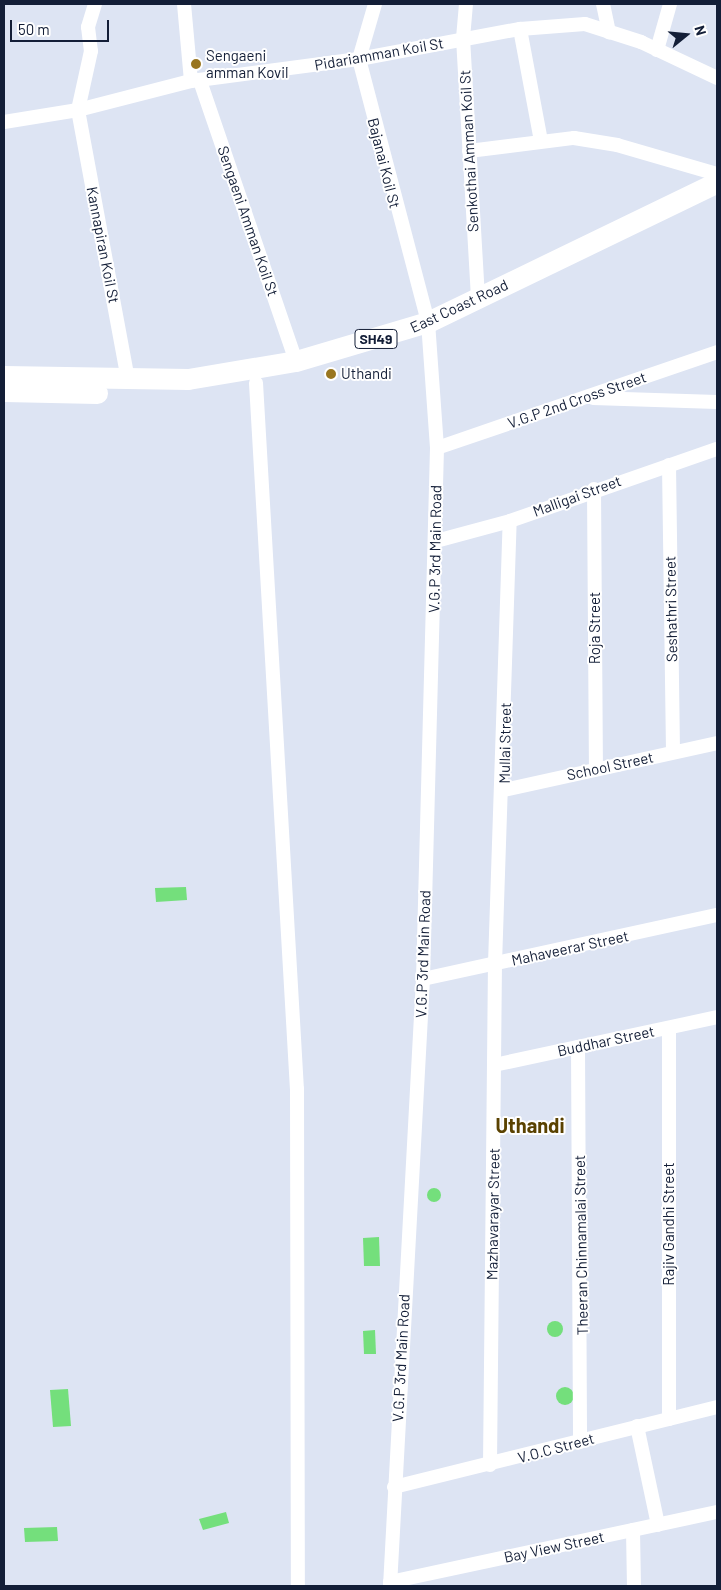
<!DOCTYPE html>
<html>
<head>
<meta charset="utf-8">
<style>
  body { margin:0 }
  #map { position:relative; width:721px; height:1590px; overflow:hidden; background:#dde4f3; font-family:Barlow,sans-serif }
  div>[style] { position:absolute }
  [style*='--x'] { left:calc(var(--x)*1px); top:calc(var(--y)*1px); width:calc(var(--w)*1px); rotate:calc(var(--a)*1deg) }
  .water>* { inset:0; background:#74df7c }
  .round { border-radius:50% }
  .minor>* { height:14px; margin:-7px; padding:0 7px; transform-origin:7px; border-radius:7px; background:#fff }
  .primary>* { height:21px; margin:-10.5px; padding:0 10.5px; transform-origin:10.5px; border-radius:10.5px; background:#fff }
  .dots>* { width:14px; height:14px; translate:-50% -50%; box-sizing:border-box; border:2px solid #fff; border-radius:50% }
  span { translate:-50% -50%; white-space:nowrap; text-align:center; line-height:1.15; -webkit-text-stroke:4px #fff; paint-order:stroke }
  .shield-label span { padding:1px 4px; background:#fff; border:1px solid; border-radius:4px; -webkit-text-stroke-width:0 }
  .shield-label { font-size:14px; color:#131e37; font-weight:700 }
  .street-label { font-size:15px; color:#131e37 }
  .poi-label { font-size:15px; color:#131e37 }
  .left { translate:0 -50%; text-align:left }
  .district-label { font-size:20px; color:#5a4201; font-weight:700 }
  .frame { position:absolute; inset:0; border:5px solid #131e37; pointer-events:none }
  .north { position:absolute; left:661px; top:10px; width:50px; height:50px; -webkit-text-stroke:4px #fff; paint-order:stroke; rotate:73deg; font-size:14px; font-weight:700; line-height:20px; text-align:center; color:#131e37 }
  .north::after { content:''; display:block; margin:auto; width:18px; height:22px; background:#131e37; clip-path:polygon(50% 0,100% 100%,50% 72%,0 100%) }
  .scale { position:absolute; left:10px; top:20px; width:99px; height:22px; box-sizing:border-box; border:2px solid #131e37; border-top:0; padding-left:6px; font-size:15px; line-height:18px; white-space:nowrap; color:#131e37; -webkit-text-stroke:4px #fff; paint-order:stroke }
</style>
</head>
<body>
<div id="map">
  <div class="water">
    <div style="clip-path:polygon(186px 887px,187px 900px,156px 902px,155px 888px)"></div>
    <div class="round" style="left:427px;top:1188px;width:14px;height:14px"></div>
    <div style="clip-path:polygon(379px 1237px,380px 1266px,364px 1266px,363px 1238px)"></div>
    <div class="round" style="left:547px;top:1321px;width:16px;height:16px"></div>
    <div style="clip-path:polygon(375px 1330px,376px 1354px,364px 1354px,363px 1331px)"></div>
    <div class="round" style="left:556px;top:1387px;width:18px;height:18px"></div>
    <div style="clip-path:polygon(68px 1389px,71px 1426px,53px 1427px,50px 1390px)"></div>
    <div style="clip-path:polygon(226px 1512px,229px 1523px,203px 1530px,199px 1519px)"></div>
    <div style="clip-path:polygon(57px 1527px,58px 1541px,25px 1542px,24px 1528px)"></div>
  </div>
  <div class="minor">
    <div style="--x:95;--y:4;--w:24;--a:107"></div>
    <div style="--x:88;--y:27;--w:24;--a:83"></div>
    <div style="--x:91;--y:51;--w:60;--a:102.4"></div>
    <div style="--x:78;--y:110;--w:275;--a:79.5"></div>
    <div style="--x:184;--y:4;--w:77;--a:84.8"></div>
    <div style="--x:375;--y:4;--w:57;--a:106.2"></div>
    <div style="--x:359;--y:59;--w:272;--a:75.3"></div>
    <div style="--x:428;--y:322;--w:126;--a:85.9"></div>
    <div style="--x:437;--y:448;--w:531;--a:91.51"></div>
    <div style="--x:423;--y:979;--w:608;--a:93.11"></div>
    <div style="--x:466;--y:4;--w:34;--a:95"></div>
    <div style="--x:463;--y:38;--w:261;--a:86.7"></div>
    <div style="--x:603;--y:4;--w:29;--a:78"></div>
    <div style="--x:520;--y:29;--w:114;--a:79.4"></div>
    <div style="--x:657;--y:50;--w:48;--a:-74.2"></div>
    <div style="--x:200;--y:81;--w:296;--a:71.1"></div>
    <div style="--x:4;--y:122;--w:75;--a:-9.2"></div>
    <div style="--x:78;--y:110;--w:117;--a:-14.4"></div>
    <div style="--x:191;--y:81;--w:169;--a:-7.5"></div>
    <div style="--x:359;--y:59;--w:164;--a:-10.6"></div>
    <div style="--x:520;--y:29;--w:65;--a:-4.4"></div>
    <div style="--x:585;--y:24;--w:59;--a:17.8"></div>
    <div style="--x:641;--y:42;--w:84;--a:25.3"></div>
    <div style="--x:469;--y:151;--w:106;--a:-7.1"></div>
    <div style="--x:574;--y:138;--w:44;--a:9.2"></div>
    <div style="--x:617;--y:145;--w:104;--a:16.2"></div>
    <div style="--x:256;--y:383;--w:707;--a:86.68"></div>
    <div style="--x:297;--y:1089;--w:497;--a:89.9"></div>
    <div style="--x:593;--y:398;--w:124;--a:1.8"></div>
    <div style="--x:437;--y:448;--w:296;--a:-18.9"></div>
    <div style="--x:669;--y:465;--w:287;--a:89.2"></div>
    <div style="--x:594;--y:489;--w:279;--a:89.6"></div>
    <div style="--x:436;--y:541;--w:77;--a:-15.1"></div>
    <div style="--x:510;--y:521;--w:219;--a:-19.2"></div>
    <div style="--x:504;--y:790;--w:218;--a:-12.4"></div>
    <div style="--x:423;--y:979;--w:301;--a:-12.3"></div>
    <div style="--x:578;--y:1047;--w:395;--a:89.7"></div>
    <div style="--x:494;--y:1065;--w:228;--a:-12.1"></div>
    <div style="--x:669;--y:1419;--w:391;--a:-90"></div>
    <div style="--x:637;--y:1426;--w:101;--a:78"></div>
    <div style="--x:490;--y:1465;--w:501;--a:-89.43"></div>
    <div style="--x:495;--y:964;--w:443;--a:-88.1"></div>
    <div style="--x:394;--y:1487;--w:333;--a:-13.9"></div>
    <div style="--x:633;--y:1530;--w:56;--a:89"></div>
    <div style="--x:390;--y:1582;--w:334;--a:-12.1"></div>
  </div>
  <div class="primary">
    <div style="--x:4;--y:376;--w:184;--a:0.9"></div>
    <div style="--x:188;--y:379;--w:109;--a:-9.5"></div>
    <div style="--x:296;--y:361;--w:138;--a:-16.5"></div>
    <div style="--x:428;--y:322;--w:321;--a:-25.8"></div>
    <div style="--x:4;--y:391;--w:93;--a:1.2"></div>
  </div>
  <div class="dots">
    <div style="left:196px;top:64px;background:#997620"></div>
    <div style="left:331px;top:374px;background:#997620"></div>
  </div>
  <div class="shield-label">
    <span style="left:376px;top:339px">SH49</span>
  </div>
  <div class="street-label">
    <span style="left:379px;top:54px;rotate:-10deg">Pidariamman Koil St</span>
    <span style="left:469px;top:151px;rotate:-93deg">Senkothai Amman Koil St</span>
    <span style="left:384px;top:163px;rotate:76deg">Bajanai Koil St</span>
    <span style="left:248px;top:221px;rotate:71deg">Sengaeni Amman Koil St</span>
    <span style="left:103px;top:245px;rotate:79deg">Kannapiran Koil St</span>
    <span style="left:459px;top:306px;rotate:-25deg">East Coast Road</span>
    <span style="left:577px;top:400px;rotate:-19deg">V.G.P 2nd Cross Street</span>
    <span style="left:577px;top:496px;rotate:-20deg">Malligai Street</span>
    <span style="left:435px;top:549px;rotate:-89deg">V.G.P 3rd Main Road</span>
    <span style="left:671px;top:609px;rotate:-91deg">Seshathri Street</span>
    <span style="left:595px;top:628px;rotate:-90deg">Roja Street</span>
    <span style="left:505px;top:743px;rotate:-89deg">Mullai Street</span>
    <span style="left:610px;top:766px;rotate:-12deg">School Street</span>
    <span style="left:570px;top:948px;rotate:-12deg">Mahaveerar Street</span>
    <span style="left:423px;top:954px;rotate:-88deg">V.G.P 3rd Main Road</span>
    <span style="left:606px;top:1041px;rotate:-12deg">Buddhar Street</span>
    <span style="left:493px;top:1214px;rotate:-89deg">Mazhavarayar Street</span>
    <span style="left:669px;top:1224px;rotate:-90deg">Rajiv Gandhi Street</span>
    <span style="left:581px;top:1245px;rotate:-91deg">Theeran Chinnamalai Street</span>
    <span style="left:401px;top:1358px;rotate:-87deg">V.G.P 3rd Main Road</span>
    <span style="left:556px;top:1448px;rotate:-15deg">V.O.C Street</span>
    <span style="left:554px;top:1547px;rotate:-12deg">Bay View Street</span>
  </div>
  <div class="poi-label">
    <span class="left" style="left:206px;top:64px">Sengaeni<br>amman Kovil</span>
    <span class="left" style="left:341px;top:374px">Uthandi</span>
  </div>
  <div class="district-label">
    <span style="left:530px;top:1125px">Uthandi</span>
  </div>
  <div class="frame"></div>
  <div class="north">N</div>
  <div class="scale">50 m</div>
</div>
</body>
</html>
